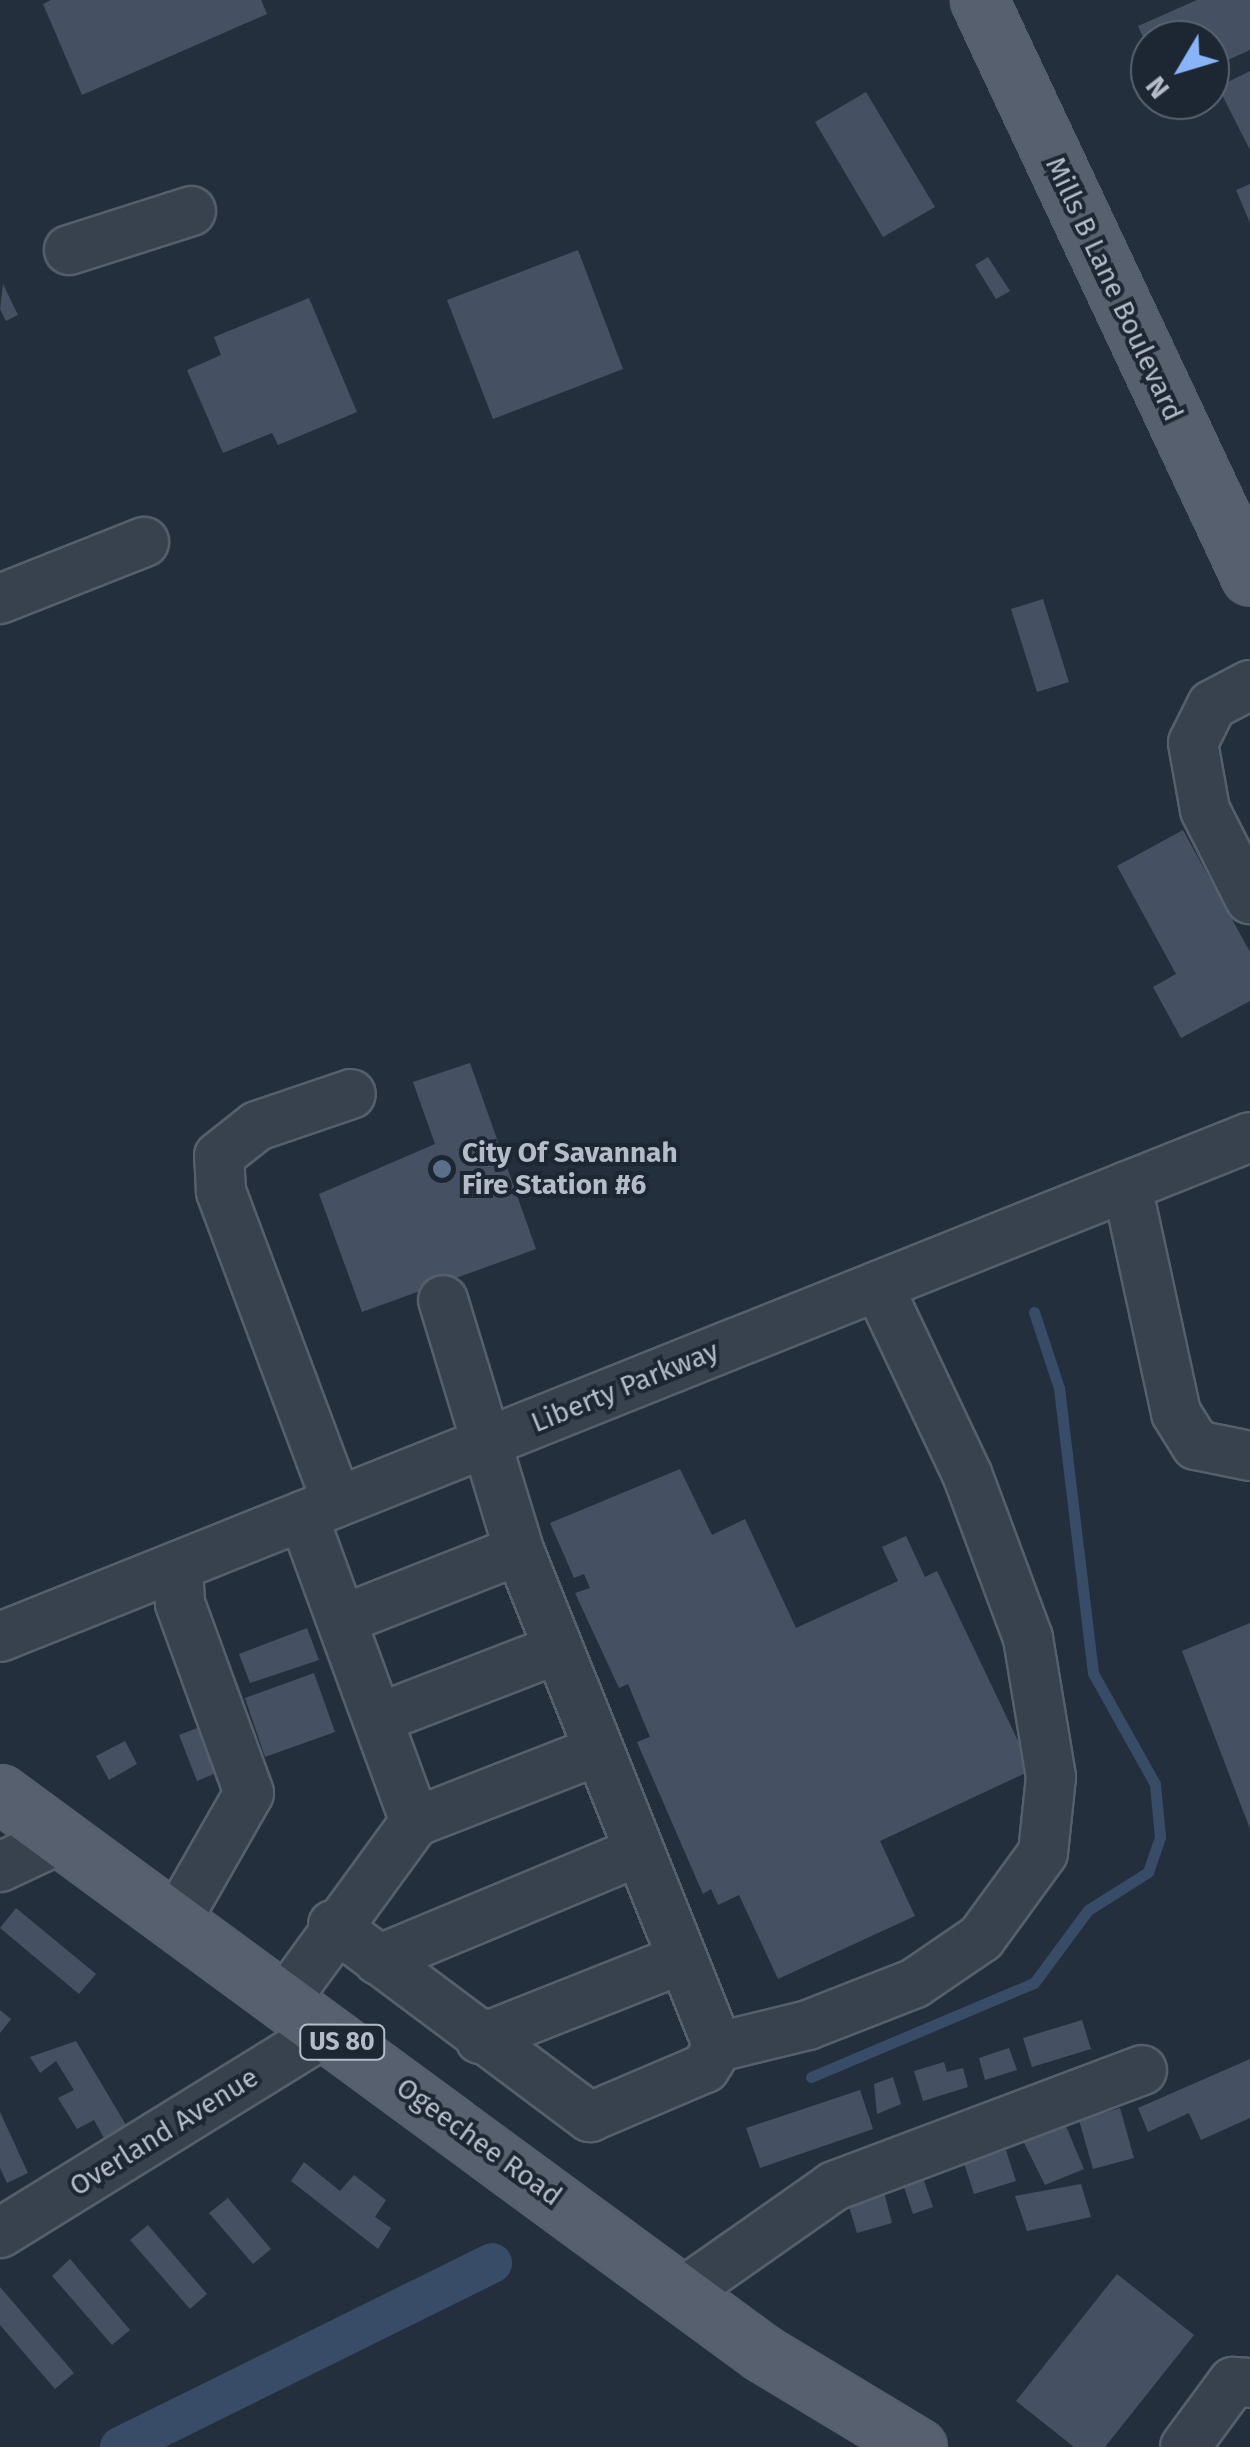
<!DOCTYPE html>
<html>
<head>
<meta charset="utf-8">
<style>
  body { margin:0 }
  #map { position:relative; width:1250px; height:2447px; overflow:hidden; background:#242f3e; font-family:"Fira Sans",sans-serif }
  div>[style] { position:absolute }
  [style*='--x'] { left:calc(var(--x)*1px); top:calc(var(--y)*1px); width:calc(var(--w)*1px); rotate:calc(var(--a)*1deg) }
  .stream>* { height:11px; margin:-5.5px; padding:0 5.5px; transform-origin:5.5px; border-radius:5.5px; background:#394c67 }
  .canal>* { height:40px; margin:-20px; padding:0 20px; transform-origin:20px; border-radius:20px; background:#394c67 }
  .building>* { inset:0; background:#455162 }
  .roads { filter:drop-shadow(2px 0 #565f6c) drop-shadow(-2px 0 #565f6c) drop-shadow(0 2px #565f6c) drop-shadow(0 -2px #565f6c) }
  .minor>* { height:48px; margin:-24px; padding:0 24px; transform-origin:24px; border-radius:24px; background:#38414e }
  .major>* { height:55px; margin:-27.5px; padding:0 27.5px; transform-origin:27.5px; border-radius:27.5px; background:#56606e }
  .dots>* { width:28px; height:28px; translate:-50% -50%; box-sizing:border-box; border:5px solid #1d2633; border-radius:50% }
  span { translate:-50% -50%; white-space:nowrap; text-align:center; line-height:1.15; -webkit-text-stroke:8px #1d2633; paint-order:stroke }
  .shield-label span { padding:2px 8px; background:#1d2633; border:2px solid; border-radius:8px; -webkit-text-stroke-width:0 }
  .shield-label { font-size:25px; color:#b4bcc9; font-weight:700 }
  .street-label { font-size:28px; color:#b4bcc9 }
  .poi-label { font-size:28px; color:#b4bcc9; font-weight:700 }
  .left { translate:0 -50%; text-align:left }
  .north { position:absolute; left:1130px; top:20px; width:100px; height:100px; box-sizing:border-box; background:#1d2633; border:2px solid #59626f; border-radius:50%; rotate:232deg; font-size:28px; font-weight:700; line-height:40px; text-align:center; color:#b4bcc9 }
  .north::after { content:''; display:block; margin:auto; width:35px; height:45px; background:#8ab4f8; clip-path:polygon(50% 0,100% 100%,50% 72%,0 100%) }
</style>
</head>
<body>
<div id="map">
  <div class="stream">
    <div style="--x:811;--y:2077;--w:242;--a:-22.9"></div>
    <div style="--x:1034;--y:1983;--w:91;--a:-53.5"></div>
    <div style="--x:1088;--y:1910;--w:71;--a:-32.3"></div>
    <div style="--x:1148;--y:1872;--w:37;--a:-71"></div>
    <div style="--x:1160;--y:1837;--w:53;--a:-95.4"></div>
    <div style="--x:1155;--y:1784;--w:127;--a:-119.2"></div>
    <div style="--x:1093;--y:1673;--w:287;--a:-96.8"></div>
    <div style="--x:1059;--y:1388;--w:80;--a:-108.2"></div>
  </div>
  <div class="canal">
    <div style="--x:120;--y:2447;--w:415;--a:-26.3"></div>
  </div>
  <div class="building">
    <div style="clip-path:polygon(51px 0,261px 0,267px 14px,82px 95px,43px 4px)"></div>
    <div style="clip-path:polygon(1197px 0,1250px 0,1250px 50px,1210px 68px,1210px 40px,1150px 40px,1150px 53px,1138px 26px)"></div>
    <div style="clip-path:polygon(1250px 71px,1250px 150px,1218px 87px)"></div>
    <div style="clip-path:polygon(866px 92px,935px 207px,883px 237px,815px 122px)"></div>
    <div style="clip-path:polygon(1250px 184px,1250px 223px,1236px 190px)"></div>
    <div style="clip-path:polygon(578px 250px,623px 369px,493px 419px,447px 300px)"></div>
    <div style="clip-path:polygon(988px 257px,1010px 291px,996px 299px,975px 265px)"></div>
    <div style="clip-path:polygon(3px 284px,18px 315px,6px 321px,0 309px)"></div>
    <div style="clip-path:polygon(309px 298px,357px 412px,278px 445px,272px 433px,223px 453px,187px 370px,221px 355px,214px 337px)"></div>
    <div style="clip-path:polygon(1043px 599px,1069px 682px,1037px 692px,1011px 609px)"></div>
    <div style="clip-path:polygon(1183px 830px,1250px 952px,1250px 1001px,1181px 1038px,1153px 987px,1176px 974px,1117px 866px)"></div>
    <div style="clip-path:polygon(470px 1063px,536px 1249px,362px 1312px,319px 1194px,435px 1144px,413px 1082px)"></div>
    <div style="clip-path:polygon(680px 1469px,712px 1535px,745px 1519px,796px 1628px,898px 1581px,882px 1547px,906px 1536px,925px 1577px,937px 1571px,1032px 1770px,880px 1841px,915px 1916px,778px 1979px,739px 1895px,718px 1905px,711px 1889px,703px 1894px,637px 1742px,650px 1737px,628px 1684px,619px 1688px,575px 1593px,590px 1588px,584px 1574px,574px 1578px,550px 1523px)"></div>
    <div style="clip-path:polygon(1250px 1623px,1250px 1829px,1182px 1651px)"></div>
    <div style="clip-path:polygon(307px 1628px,319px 1660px,250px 1683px,239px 1654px)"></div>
    <div style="clip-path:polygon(314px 1673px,335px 1732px,265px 1757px,245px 1698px)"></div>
    <div style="clip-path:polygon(216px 1721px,233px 1766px,197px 1781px,179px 1735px)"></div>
    <div style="clip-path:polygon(125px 1741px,137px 1764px,109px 1780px,96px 1756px)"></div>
    <div style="clip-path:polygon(16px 1908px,96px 1974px,79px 1994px,0 1928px)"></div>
    <div style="clip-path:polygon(0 2010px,11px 2019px,0 2033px)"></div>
    <div style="clip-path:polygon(1082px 2020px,1091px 2049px,1032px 2067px,1023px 2038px)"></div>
    <div style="clip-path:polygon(76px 2041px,126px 2125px,104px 2138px,94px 2120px,77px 2129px,58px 2098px,74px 2090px,56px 2061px,40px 2073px,30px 2057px)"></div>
    <div style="clip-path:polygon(1009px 2048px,1017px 2070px,985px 2080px,979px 2058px)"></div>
    <div style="clip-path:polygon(1250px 2059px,1250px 2118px,1201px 2140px,1189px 2113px,1148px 2132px,1138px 2108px)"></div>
    <div style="clip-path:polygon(944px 2062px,947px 2072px,963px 2068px,968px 2087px,923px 2101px,914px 2071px)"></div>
    <div style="clip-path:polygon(893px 2077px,901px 2104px,877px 2114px,874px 2084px)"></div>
    <div style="clip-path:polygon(860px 2090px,873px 2129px,760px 2168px,746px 2128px)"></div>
    <div style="clip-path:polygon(1120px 2108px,1134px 2158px,1093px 2169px,1079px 2120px)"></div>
    <div style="clip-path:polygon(0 2112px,28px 2173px,7px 2183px,0 2168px)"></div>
    <div style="clip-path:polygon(1065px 2124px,1084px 2169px,1045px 2185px,1022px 2139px)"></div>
    <div style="clip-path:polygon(1006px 2150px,1016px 2181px,974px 2194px,964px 2163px)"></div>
    <div style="clip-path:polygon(304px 2162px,340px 2191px,354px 2175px,386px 2200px,375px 2217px,391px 2228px,378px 2249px,291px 2181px)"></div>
    <div style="clip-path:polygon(923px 2178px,933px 2207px,913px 2214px,903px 2184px)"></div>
    <div style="clip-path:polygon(1081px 2184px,1091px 2217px,1027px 2231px,1015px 2196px)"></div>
    <div style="clip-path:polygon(884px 2192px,892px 2223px,857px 2233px,848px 2203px)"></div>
    <div style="clip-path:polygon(228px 2198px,271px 2249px,253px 2264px,209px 2213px)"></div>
    <div style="clip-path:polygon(148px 2225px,207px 2294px,190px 2309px,130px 2240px)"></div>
    <div style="clip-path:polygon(70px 2259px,130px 2330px,112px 2345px,52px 2276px)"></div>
    <div style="clip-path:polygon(1117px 2274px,1194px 2335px,1105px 2447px,1074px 2447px,1016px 2401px)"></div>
    <div style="clip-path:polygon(0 2287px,74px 2373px,55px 2389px,0 2325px)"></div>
  </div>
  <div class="roads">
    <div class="minor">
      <div style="--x:69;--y:250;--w:128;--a:-17.7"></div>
      <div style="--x:0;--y:599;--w:155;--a:-21.6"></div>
      <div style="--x:1250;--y:685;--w:43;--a:152.2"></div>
      <div style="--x:1212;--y:705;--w:42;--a:116.6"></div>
      <div style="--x:1193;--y:743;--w:68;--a:79.8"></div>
      <div style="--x:1205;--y:810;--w:100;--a:63.2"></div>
      <div style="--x:1127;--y:1186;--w:232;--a:77.8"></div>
      <div style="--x:1176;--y:1413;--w:38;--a:58"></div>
      <div style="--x:1196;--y:1445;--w:55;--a:11.5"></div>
      <div style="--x:337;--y:1502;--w:332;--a:-110.5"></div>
      <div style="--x:221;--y:1191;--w:35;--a:-93"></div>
      <div style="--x:219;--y:1156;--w:48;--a:-38.3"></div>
      <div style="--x:257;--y:1126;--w:99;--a:-18.8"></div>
      <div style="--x:344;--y:1619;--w:188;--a:-21.5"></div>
      <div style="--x:0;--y:1637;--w:1346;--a:-21.8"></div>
      <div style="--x:382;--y:1717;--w:189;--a:-21.1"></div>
      <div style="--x:415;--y:1822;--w:195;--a:-21.3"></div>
      <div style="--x:0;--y:1867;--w:68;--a:-25.1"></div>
      <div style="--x:176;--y:1921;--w:147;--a:-60.3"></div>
      <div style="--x:249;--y:1793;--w:202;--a:-110"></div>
      <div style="--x:180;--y:1603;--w:37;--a:-93"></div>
      <div style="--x:333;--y:1925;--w:321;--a:36.8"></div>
      <div style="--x:590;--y:2117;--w:125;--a:-23.1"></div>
      <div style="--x:705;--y:2068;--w:25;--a:-58"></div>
      <div style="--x:718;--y:2047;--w:535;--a:-111.82"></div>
      <div style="--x:519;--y:1550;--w:261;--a:-106.9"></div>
      <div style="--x:378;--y:1960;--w:278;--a:-22.6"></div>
      <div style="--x:285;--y:2000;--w:220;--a:-53.9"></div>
      <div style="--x:415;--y:1822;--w:326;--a:-110.1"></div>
      <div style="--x:480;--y:2039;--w:215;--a:-21.6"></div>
      <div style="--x:718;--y:2047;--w:93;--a:-13.7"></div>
      <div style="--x:808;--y:2025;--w:115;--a:-21.4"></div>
      <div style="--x:915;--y:1983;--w:80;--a:-34.3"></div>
      <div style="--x:981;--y:1938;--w:105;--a:-53.9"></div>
      <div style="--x:1043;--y:1853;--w:76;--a:-84"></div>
      <div style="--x:1051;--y:1777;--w:141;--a:-99.4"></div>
      <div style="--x:1028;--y:1638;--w:175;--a:-110.4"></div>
      <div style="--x:967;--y:1474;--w:208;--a:-115.3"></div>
      <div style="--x:0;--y:2233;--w:384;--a:-31.7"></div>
      <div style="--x:682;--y:2293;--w:186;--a:-35.1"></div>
      <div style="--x:834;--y:2186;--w:329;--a:-20.6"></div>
      <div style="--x:1185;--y:2447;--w:81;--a:-53.6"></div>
      <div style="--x:1233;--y:2382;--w:17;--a:3"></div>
    </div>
    <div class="major">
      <div style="--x:979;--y:0;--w:637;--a:64.84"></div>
      <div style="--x:0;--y:1793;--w:946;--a:36.31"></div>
      <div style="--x:762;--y:2353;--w:182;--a:31.1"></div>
    </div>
  </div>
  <div class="dots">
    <div style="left:442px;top:1169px;background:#5c6f8a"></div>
  </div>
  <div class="shield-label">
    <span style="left:342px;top:2042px">US 80</span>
  </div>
  <div class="street-label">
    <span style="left:1114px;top:289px;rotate:65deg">Mills B Lane Boulevard</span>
    <span style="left:625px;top:1387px;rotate:-22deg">Liberty Parkway</span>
    <span style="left:164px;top:2132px;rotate:-32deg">Overland Avenue</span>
    <span style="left:479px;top:2142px;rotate:36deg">Ogeechee Road</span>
  </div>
  <div class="poi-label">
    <span class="left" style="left:462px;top:1169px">City Of Savannah<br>Fire Station #6</span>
  </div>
  <div class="north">N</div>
</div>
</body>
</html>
